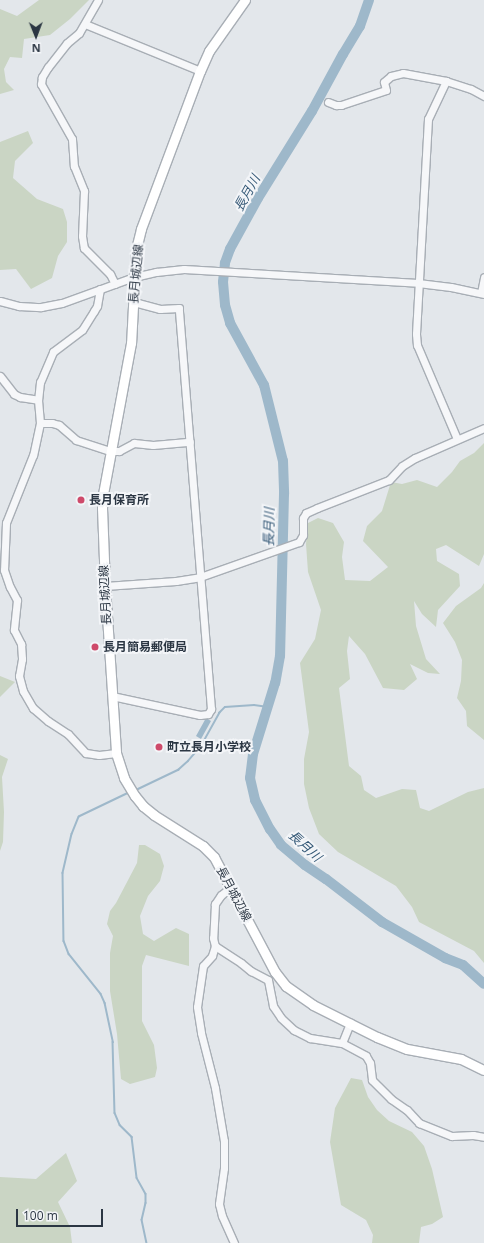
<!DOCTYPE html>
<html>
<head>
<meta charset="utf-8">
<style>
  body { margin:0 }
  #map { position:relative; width:484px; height:1243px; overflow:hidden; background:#e3e7eb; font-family:"Open Sans","Noto Sans JP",sans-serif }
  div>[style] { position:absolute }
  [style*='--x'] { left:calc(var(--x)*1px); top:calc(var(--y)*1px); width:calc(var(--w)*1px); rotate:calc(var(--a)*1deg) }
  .green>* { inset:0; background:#cad5c4 }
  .water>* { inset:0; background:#9eb8ca }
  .stream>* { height:1.5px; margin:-0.75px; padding:0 0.75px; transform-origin:0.75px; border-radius:0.75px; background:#9eb8ca }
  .river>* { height:10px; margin:-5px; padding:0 5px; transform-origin:5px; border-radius:5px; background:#9eb8ca }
  .roads { filter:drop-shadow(1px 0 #a8aeb5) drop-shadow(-1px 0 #a8aeb5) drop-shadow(0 1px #a8aeb5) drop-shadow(0 -1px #a8aeb5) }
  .minor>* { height:7px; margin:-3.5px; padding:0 3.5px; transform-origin:3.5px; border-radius:3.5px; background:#f6f7f9 }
  .major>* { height:9px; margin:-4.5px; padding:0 4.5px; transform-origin:4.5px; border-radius:4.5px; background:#fff }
  .dots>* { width:11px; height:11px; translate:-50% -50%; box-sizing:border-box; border:2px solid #f3f5f8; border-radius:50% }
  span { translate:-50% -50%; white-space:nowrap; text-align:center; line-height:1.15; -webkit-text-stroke:4px #f3f5f8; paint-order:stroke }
  .street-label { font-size:12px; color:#2b3643 }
  .poi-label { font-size:12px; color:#2b3643; font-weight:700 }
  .left { translate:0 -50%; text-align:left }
  .water-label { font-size:13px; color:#355977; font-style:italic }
  .north { position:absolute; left:16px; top:16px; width:40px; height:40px; -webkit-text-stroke:3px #f3f5f8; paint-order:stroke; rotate:179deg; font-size:11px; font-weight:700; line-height:16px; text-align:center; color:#2b3643 }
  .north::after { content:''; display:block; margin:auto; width:14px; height:18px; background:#2b3643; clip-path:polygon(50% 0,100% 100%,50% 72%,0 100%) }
  .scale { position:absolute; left:16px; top:1209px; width:87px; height:18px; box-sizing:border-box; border:2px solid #2b3643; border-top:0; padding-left:5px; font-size:12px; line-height:14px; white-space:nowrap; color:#2b3643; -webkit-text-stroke:3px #f3f5f8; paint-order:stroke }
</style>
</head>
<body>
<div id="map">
  <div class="green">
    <div style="clip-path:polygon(39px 0,89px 0,70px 19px,50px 35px,24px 39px,22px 58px,10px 57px,4px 69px,6px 82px,14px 90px,0 94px,0 9px,17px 16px)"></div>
    <div style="clip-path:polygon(28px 131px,33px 143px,15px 161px,13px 178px,37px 199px,63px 209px,67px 222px,67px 242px,58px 256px,52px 278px,31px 289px,16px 269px,0 270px,0 142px)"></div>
    <div style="clip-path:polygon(484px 443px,484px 554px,479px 566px,446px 545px,436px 549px,437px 561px,459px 574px,460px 586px,438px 610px,436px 627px,422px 614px,414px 601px,416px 626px,426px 659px,440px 674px,428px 673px,410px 664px,417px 679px,404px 690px,383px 688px,365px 654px,349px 636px,347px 651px,350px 679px,339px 688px,349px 766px,361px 776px,364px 790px,376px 798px,402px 789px,416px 790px,420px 808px,429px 811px,468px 792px,484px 788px,484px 963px,474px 951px,419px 922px,412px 907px,396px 886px,338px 852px,319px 834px,309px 808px,304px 784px,304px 759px,309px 732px,300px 663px,315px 639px,321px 610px,308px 572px,306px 544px,308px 523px,318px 518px,333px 523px,344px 542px,342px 557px,345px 580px,370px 581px,388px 567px,363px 541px,367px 526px,382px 511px,391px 482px,402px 484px,417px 480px,437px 487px,452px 472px,460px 461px,474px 453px)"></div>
    <div style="clip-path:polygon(484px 583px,484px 740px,467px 726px,466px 711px,457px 698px,461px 681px,462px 660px,455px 642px,443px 623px,456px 606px,481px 588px)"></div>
    <div style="clip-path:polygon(0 676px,15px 682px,0 697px)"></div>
    <div style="clip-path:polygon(0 755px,8px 759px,2px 777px,4px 812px,3px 842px,0 851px)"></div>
    <div style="clip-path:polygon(139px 845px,145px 845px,160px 854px,164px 866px,160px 881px,148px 896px,140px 916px,143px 934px,154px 941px,176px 928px,189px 934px,189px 966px,146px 955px,142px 966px,142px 1021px,154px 1045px,157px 1068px,155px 1077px,130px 1084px,121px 1079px,117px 1034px,110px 991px,110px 953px,113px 936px,107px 924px,110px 911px,116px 903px,137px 863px)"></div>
    <div style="clip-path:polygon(351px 1078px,362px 1080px,368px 1097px,377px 1110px,389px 1121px,412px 1132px,424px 1146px,432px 1169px,443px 1217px,432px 1224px,421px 1227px,419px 1243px,372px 1243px,373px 1235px,366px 1220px,341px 1205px,330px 1142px,335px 1108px)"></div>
    <div style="clip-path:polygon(66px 1153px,77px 1181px,58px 1202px,70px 1227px,72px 1243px,0 1243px,0 1177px,36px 1179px)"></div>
  </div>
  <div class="water">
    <div style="clip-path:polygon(206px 718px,211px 721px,201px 739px,196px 736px)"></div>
  </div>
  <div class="stream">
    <div style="--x:136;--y:790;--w:47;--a:-25.5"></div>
    <div style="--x:178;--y:770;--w:13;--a:-42"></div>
    <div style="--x:188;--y:761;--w:20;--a:-49"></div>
    <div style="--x:201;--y:746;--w:38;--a:-61"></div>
    <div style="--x:219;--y:713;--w:8;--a:-45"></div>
    <div style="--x:225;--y:707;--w:29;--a:-4"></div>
    <div style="--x:254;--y:705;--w:14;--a:8"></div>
    <div style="--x:129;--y:793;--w:55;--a:154.4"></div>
    <div style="--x:79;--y:817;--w:18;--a:112"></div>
    <div style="--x:72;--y:834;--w:40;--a:103"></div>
    <div style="--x:63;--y:873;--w:68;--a:89.2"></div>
    <div style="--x:64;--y:941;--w:14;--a:69"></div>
    <div style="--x:69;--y:954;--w:51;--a:51.3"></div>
    <div style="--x:101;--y:994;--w:10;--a:66"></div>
    <div style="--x:105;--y:1003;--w:40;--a:78"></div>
    <div style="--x:113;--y:1042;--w:71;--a:88.4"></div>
    <div style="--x:115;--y:1113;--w:13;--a:67"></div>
    <div style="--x:120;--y:1125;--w:17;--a:45"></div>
    <div style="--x:132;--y:1137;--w:41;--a:83"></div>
    <div style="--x:137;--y:1178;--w:18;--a:61"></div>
    <div style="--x:146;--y:1194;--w:9;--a:90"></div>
    <div style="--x:146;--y:1203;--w:17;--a:103"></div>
    <div style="--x:142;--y:1220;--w:24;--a:78"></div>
  </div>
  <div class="river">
    <div style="--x:369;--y:0;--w:28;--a:109"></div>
    <div style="--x:360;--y:26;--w:33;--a:121"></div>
    <div style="--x:343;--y:54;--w:65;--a:118.5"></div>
    <div style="--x:312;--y:111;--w:102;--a:121.8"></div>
    <div style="--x:258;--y:198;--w:58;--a:118.8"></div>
    <div style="--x:230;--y:249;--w:15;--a:110"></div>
    <div style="--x:225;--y:263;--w:19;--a:96"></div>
    <div style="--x:223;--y:282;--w:23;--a:85"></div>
    <div style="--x:225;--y:305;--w:19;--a:74"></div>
    <div style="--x:230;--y:323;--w:71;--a:61.3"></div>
    <div style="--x:264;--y:385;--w:78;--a:76"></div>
    <div style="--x:283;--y:461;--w:33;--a:88"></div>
    <div style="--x:284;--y:494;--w:162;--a:91.4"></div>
    <div style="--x:280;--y:656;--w:27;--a:100"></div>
    <div style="--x:275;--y:683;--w:74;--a:107.2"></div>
    <div style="--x:253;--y:754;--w:24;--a:97"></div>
    <div style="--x:250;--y:778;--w:23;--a:77"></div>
    <div style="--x:255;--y:800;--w:33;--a:63"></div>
    <div style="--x:270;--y:829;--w:19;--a:55"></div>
    <div style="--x:281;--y:845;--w:31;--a:40"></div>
    <div style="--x:305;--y:865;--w:25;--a:34"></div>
    <div style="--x:326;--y:879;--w:71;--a:37.5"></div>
    <div style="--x:382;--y:922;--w:73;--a:29.7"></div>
    <div style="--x:445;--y:958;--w:19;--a:21"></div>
    <div style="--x:463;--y:965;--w:28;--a:42"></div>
  </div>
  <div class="roads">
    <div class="minor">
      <div style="--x:98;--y:0;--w:38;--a:120"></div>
      <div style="--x:79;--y:33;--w:16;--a:140"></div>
      <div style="--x:67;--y:43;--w:31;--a:128"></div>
      <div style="--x:48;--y:67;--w:12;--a:121"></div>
      <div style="--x:42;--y:77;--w:7;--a:98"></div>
      <div style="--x:41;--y:84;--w:63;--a:60.6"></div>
      <div style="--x:72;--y:139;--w:27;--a:86"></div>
      <div style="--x:74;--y:166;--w:27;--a:68"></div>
      <div style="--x:84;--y:191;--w:45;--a:92.5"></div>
      <div style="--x:82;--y:236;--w:12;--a:81"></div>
      <div style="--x:84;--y:248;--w:37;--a:45"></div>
      <div style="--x:110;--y:274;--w:11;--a:63"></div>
      <div style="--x:85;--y:24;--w:124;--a:22.2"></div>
      <div style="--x:446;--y:81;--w:42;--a:115.3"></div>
      <div style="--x:428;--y:119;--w:215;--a:93.2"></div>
      <div style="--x:416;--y:334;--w:11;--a:85"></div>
      <div style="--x:417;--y:345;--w:102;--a:66.9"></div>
      <div style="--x:328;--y:102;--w:9;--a:21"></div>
      <div style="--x:336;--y:105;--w:5;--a:0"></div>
      <div style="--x:341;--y:105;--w:47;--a:-18.4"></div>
      <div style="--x:386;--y:90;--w:8;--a:-104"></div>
      <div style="--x:384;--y:82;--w:9;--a:-41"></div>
      <div style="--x:391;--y:76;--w:12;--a:-14"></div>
      <div style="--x:403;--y:73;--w:44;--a:10.5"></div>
      <div style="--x:446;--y:81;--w:26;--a:18"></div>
      <div style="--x:471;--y:89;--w:15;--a:28"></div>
      <div style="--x:100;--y:289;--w:17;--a:100"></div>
      <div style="--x:97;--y:306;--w:6;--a:121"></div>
      <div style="--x:94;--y:311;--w:22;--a:122"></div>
      <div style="--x:82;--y:330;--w:36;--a:143"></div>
      <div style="--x:53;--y:352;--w:33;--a:113"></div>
      <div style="--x:40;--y:382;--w:18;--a:96"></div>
      <div style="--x:38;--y:400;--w:23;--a:85"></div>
      <div style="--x:40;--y:423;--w:33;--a:102"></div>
      <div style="--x:33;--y:455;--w:73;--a:111.7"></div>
      <div style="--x:6;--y:523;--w:47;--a:92.4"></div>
      <div style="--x:4;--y:570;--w:18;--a:71"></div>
      <div style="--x:10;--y:587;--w:15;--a:62"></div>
      <div style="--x:17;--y:600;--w:30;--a:96"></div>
      <div style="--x:14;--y:630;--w:16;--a:63"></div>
      <div style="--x:21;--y:644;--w:15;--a:86"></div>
      <div style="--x:22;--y:659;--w:17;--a:100"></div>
      <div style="--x:19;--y:676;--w:16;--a:75"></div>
      <div style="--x:23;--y:691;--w:20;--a:60"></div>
      <div style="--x:33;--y:708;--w:20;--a:41"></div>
      <div style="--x:48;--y:721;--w:24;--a:33"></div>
      <div style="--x:68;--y:734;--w:26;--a:47"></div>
      <div style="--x:86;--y:753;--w:13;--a:9"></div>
      <div style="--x:99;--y:755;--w:17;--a:-7"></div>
      <div style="--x:481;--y:293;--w:16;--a:-79"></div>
      <div style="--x:0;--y:301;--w:20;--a:15"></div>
      <div style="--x:19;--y:306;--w:22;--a:3"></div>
      <div style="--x:41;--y:307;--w:21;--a:-11"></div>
      <div style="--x:62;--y:303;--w:77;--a:-19.9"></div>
      <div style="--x:134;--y:277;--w:23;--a:-13"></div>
      <div style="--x:156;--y:272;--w:28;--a:-6"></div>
      <div style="--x:184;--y:269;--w:234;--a:3.4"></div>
      <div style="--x:418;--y:283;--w:33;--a:7"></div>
      <div style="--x:451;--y:287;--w:34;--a:12"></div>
      <div style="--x:0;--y:376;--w:23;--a:52"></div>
      <div style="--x:14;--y:394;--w:7;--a:27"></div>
      <div style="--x:20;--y:397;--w:18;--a:9"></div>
      <div style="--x:40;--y:423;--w:12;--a:0"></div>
      <div style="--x:52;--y:423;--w:7;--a:16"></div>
      <div style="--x:59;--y:425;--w:23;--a:41"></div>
      <div style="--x:76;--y:440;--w:36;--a:18"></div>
      <div style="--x:110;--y:451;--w:9;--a:0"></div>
      <div style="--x:119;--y:451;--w:17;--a:-28"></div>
      <div style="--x:134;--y:443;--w:19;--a:6"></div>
      <div style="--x:153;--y:445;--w:37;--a:-5"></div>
      <div style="--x:105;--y:586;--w:71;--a:-4"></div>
      <div style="--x:176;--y:581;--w:24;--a:-9"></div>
      <div style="--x:200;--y:577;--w:105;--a:-19.5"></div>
      <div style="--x:299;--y:542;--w:8;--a:-60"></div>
      <div style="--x:303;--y:535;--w:17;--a:-90"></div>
      <div style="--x:303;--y:518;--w:6;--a:-59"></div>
      <div style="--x:306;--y:513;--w:12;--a:-24"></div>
      <div style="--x:317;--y:508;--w:77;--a:-21.3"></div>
      <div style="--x:389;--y:480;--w:19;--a:-47"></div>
      <div style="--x:402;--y:466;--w:15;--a:-32"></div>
      <div style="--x:415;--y:458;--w:75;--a:-23.5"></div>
      <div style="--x:112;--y:696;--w:90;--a:12.2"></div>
      <div style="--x:200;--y:715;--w:8;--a:-7"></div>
      <div style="--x:208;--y:714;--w:6;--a:-59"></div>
      <div style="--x:211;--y:709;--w:402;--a:-94.6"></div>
      <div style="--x:179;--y:308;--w:19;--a:177"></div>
      <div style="--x:160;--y:309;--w:28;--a:-165"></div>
      <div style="--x:231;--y:887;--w:13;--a:141"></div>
      <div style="--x:221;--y:895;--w:11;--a:124"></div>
      <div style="--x:215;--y:904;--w:34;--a:93"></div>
      <div style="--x:213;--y:938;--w:8;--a:76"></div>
      <div style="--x:215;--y:946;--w:10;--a:107"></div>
      <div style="--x:212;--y:956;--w:13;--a:132"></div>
      <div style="--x:203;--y:966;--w:41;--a:98.3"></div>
      <div style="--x:197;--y:1007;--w:26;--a:81"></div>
      <div style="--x:201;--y:1033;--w:57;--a:75.7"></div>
      <div style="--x:215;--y:1088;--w:54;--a:80.4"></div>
      <div style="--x:224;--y:1141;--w:27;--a:90"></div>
      <div style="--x:224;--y:1168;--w:36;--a:98"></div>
      <div style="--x:219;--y:1204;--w:12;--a:76"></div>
      <div style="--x:222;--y:1216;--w:30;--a:66"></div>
      <div style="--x:215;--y:946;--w:31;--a:33"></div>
      <div style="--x:241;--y:963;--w:13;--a:39"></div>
      <div style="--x:251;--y:971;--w:19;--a:28"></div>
      <div style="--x:268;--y:980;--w:26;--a:79"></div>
      <div style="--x:273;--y:1006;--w:14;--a:56"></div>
      <div style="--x:281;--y:1018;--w:18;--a:43"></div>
      <div style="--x:294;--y:1030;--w:18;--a:27"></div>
      <div style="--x:310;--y:1038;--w:32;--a:9"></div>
      <div style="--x:342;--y:1043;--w:27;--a:28"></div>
      <div style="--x:366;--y:1056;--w:8;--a:60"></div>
      <div style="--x:370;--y:1063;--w:17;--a:83"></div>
      <div style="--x:372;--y:1080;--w:27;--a:45"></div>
      <div style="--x:391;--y:1099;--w:19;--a:35"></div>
      <div style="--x:407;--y:1110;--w:18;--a:47"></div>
      <div style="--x:419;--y:1123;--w:35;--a:22"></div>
      <div style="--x:452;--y:1136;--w:21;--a:-3"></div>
      <div style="--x:473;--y:1135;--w:11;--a:10"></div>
      <div style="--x:342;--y:1043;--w:22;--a:-68"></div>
    </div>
    <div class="major">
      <div style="--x:245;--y:0;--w:62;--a:125.2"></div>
      <div style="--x:209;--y:51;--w:22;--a:114"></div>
      <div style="--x:200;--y:71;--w:169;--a:110.5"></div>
      <div style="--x:141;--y:229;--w:21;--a:104"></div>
      <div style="--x:136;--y:249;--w:94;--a:93"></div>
      <div style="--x:131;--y:343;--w:154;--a:100.5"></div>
      <div style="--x:103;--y:494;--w:14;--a:94"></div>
      <div style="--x:102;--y:508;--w:78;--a:87.8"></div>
      <div style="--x:105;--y:586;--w:167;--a:86.2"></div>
      <div style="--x:116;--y:753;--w:26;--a:72"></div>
      <div style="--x:124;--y:778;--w:21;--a:59"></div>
      <div style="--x:135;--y:796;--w:13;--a:51"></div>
      <div style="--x:143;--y:806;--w:14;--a:39"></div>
      <div style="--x:154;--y:815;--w:58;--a:32.3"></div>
      <div style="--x:203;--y:846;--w:16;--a:45"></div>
      <div style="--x:214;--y:857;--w:130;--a:62.1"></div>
      <div style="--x:275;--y:972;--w:18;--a:52"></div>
      <div style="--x:286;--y:986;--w:33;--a:35"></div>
      <div style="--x:313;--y:1005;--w:72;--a:26.6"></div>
      <div style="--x:377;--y:1037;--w:32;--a:22"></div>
      <div style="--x:407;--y:1049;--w:55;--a:10.5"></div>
      <div style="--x:461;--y:1059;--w:25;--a:26"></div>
    </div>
  </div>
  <div class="dots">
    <div style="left:81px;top:500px;background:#ce4a6a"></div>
    <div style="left:95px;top:647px;background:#ce4a6a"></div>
    <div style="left:159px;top:747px;background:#ce4a6a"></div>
  </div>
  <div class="street-label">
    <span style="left:136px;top:274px;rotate:-85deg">長月城辺線</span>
    <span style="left:105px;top:595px;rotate:-93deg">長月城辺線</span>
    <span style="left:234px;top:894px;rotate:62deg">長月城辺線</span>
  </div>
  <div class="poi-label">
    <span class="left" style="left:89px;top:500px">長月保育所</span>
    <span class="left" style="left:103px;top:647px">長月簡易郵便局</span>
    <span class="left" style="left:167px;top:747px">町立長月小学校</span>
  </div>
  <div class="water-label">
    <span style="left:247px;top:193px;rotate:-61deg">長月川</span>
    <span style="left:269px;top:527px;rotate:-89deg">長月川</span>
    <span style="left:305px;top:846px;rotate:42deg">長月川</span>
  </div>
  <div class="north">N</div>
  <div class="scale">100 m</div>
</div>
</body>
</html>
